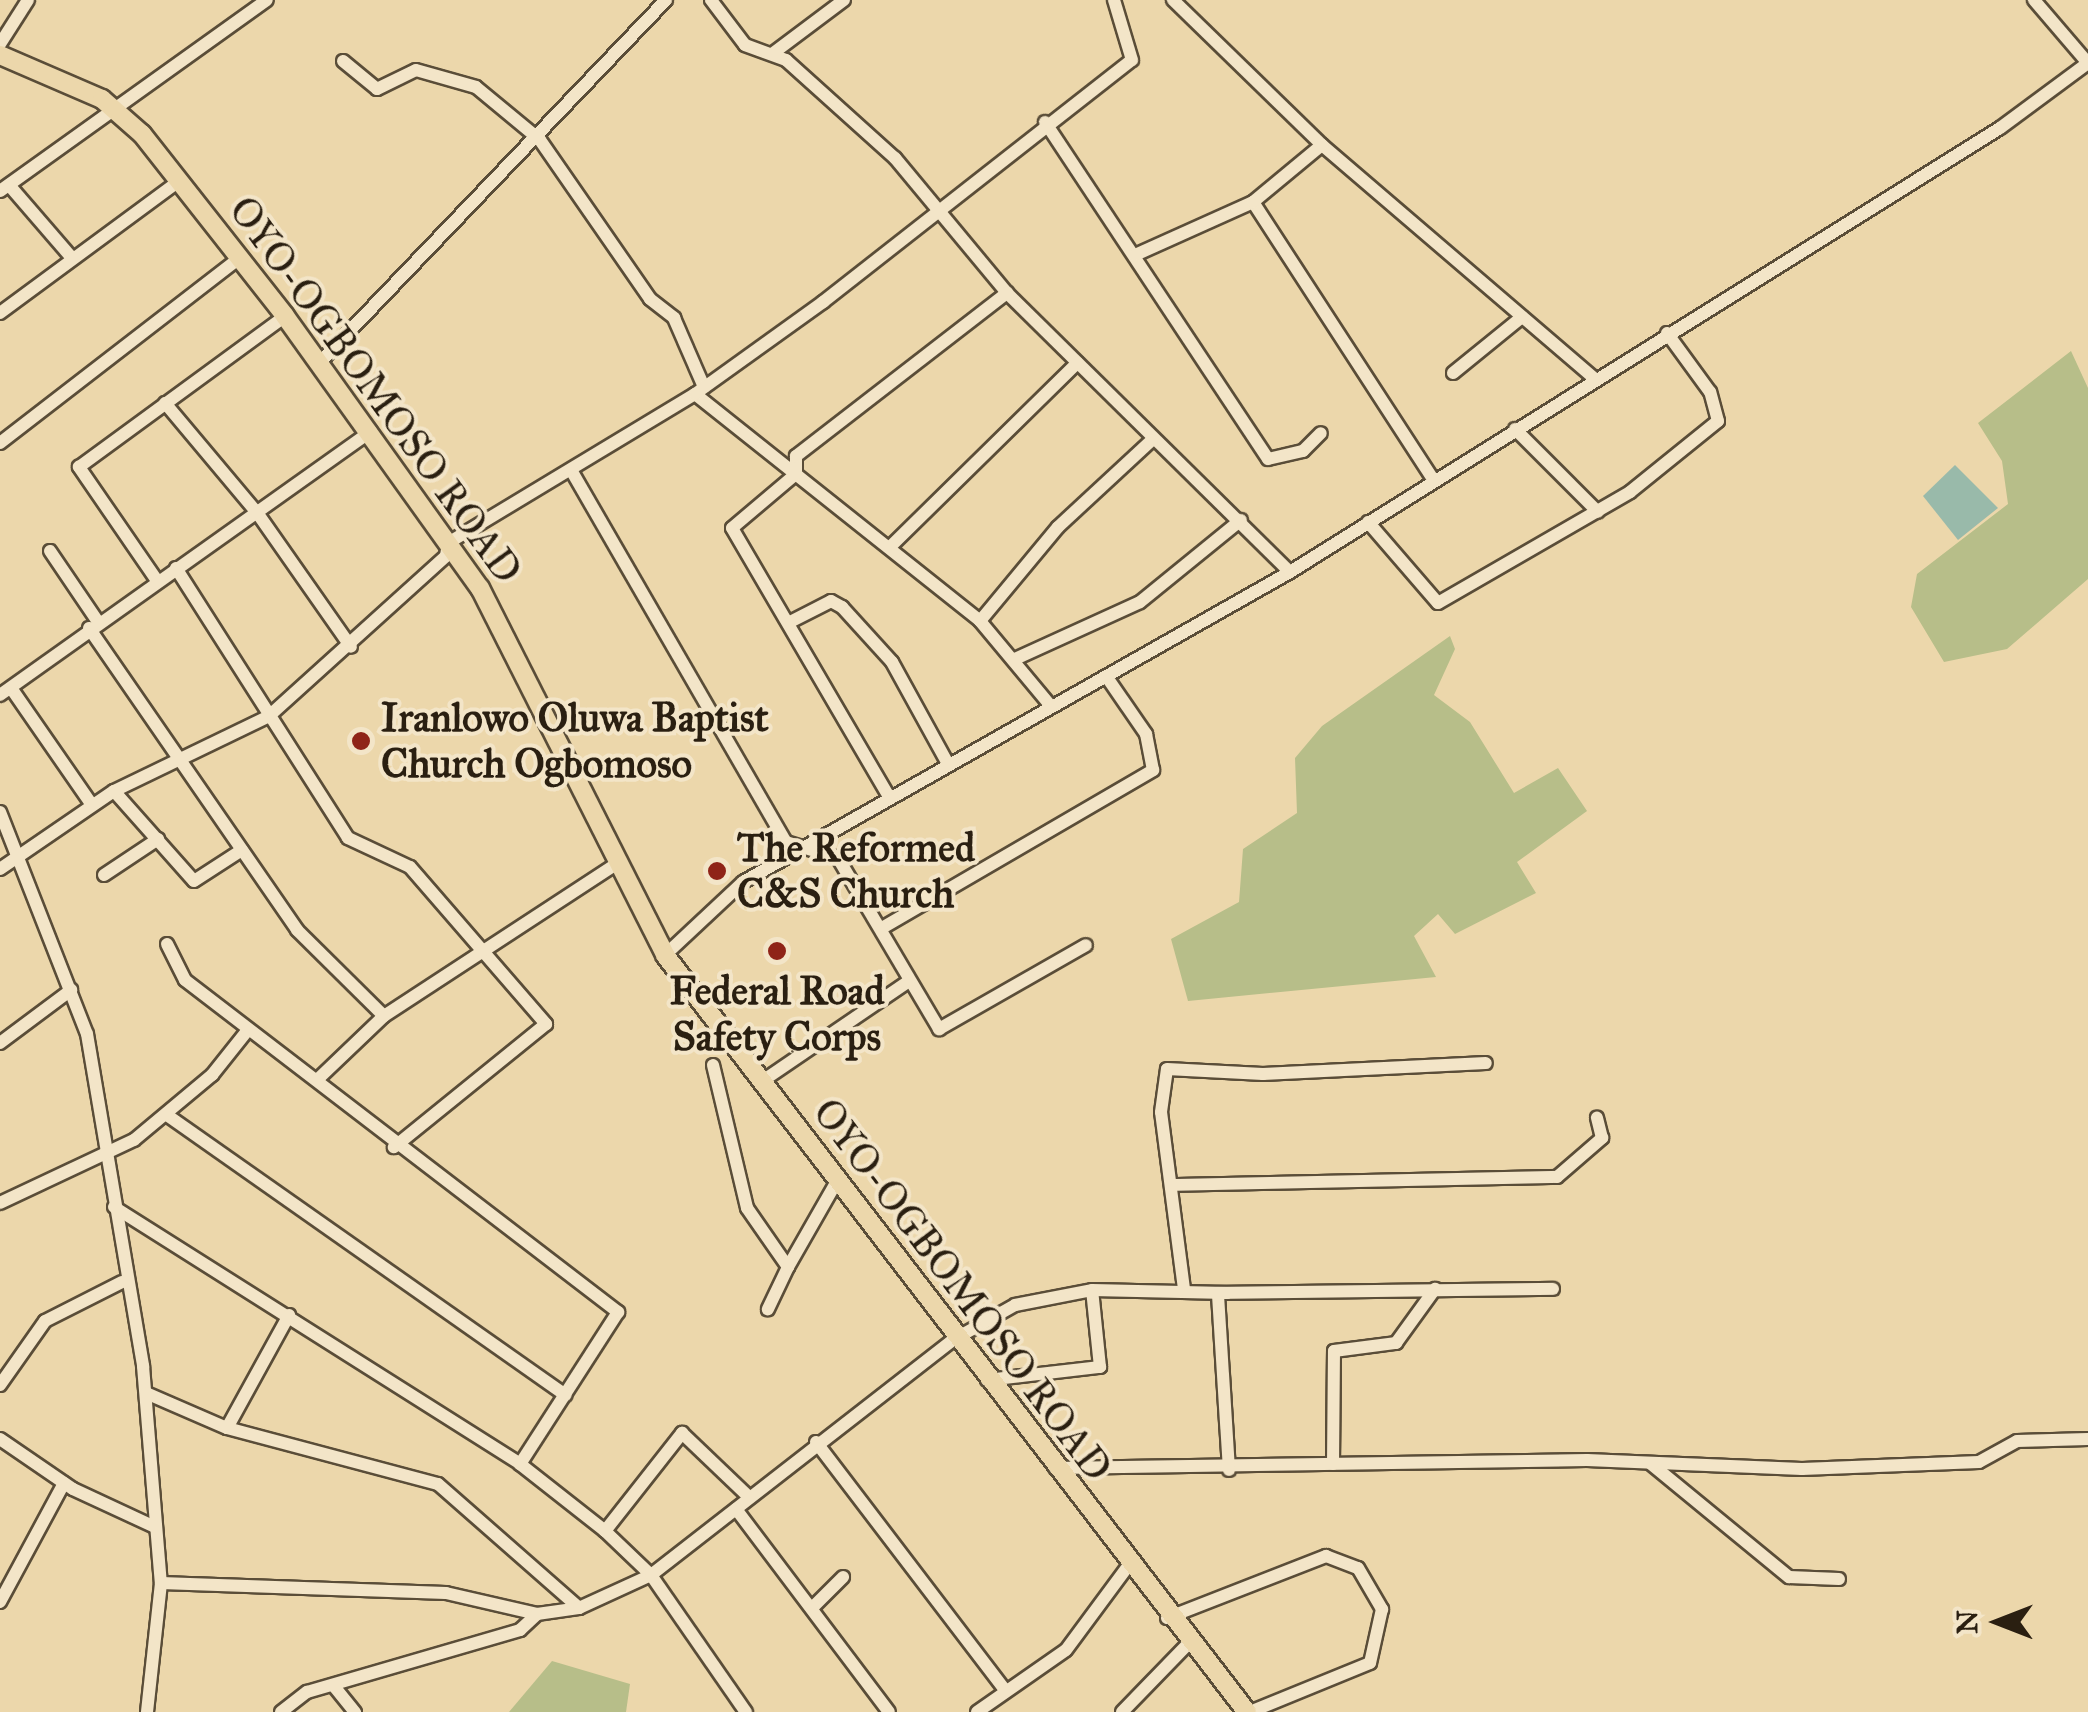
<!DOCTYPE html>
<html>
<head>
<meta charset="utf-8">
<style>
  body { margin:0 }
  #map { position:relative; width:2088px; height:1712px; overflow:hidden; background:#ecd7ab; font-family:"IM FELL Great Primer",serif }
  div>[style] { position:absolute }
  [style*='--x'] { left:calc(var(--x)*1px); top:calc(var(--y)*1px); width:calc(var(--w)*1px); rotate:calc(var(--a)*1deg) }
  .green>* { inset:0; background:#b7be89 }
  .water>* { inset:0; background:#99baaa }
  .roads { filter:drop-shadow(2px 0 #5a4d38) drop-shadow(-2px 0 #5a4d38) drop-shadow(0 2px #5a4d38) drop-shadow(0 -2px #5a4d38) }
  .minor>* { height:12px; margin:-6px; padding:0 6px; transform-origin:6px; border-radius:6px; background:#f3e5c8 }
  .highway>* { height:18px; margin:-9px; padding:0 9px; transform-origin:9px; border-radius:9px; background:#ecd7ab }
  .dots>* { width:28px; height:28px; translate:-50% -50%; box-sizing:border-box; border:5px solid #f3e5c8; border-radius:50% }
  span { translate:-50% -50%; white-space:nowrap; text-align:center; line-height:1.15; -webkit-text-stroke:8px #f3e5c8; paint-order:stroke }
  .street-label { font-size:40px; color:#2a1f11 }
  .poi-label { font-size:40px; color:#2a1f11; font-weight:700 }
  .left { translate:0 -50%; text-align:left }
  .north { position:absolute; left:1948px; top:1572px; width:100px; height:100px; -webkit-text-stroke:8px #f3e5c8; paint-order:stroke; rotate:270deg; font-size:28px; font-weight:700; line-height:40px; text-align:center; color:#2a1f11 }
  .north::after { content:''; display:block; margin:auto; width:35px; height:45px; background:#2a1f11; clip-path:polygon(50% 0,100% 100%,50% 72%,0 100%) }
</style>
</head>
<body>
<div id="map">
  <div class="green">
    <div style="clip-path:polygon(2071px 351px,2088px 388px,2088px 579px,2007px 649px,1944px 662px,1911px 607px,1917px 574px,2008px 504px,2002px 461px,1978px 423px)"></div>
    <div style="clip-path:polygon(1450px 636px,1455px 649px,1434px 695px,1470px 722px,1514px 793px,1558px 768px,1587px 811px,1517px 862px,1536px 893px,1455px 934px,1438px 914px,1414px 936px,1436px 977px,1188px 1001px,1171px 939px,1239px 902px,1243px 849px,1297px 813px,1295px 758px,1322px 726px)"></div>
    <div style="clip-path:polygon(552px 1661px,630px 1684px,626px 1712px,509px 1712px)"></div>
  </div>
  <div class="water">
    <div style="clip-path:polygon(1955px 465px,1998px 508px,1958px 540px,1923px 496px)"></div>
  </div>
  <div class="roads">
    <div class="minor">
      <div style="--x:711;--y:0;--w:56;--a:52.9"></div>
      <div style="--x:745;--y:45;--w:44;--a:20.1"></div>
      <div style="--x:786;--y:60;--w:147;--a:42"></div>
      <div style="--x:895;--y:158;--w:175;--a:50.3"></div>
      <div style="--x:1007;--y:293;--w:397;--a:44.6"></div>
      <div style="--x:1173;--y:0;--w:208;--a:44.2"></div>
      <div style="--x:1322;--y:145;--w:360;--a:40.6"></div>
      <div style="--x:2034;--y:0;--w:83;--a:49.4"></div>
      <div style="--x:0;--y:44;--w:52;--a:-57.5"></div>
      <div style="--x:772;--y:54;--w:90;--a:-36.9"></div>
      <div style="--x:343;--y:61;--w:44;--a:39.5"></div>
      <div style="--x:377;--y:89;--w:43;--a:-26"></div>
      <div style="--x:416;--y:70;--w:62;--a:15.8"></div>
      <div style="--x:476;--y:87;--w:83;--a:39.6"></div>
      <div style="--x:540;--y:140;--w:193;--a:55.3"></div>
      <div style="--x:650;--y:299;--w:31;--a:38"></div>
      <div style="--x:674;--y:318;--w:75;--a:66.5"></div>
      <div style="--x:1045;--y:122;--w:404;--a:56.5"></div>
      <div style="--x:1268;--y:459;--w:36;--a:-13"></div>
      <div style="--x:1303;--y:451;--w:25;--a:-45"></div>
      <div style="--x:9;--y:185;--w:96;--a:49.2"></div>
      <div style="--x:0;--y:191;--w:328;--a:-35.6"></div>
      <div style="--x:1253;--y:202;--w:333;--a:57"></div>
      <div style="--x:1135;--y:255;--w:129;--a:-24.2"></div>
      <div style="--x:1253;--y:202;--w:89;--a:-39.6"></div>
      <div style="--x:0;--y:313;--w:222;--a:-36.4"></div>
      <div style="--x:319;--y:363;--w:502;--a:-46.29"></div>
      <div style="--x:1453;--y:373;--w:89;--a:-39.1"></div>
      <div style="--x:695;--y:394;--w:364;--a:38.5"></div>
      <div style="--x:980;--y:621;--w:109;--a:50.2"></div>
      <div style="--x:165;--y:403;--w:145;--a:50"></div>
      <div style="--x:258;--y:514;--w:162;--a:55"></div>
      <div style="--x:1515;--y:429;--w:117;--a:45"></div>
      <div style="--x:0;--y:443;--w:301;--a:-37.7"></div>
      <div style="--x:571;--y:470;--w:430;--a:60"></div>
      <div style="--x:786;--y:842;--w:54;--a:17.1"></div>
      <div style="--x:838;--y:858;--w:199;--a:59.4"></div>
      <div style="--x:939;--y:1029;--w:169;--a:-29.7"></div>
      <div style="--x:1368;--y:522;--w:107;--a:49.2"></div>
      <div style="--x:1438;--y:603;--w:222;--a:-30"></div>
      <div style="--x:1630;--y:492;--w:113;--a:-38.9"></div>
      <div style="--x:1718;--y:421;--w:30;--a:-105"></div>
      <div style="--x:1710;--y:392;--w:73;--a:-126.1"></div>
      <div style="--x:892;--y:545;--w:260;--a:-44.5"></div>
      <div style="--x:50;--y:551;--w:86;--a:55.9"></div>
      <div style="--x:176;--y:568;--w:320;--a:57.5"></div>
      <div style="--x:348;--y:838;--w:68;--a:25.1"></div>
      <div style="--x:410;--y:867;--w:208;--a:49.1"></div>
      <div style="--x:546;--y:1024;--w:196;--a:141"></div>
      <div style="--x:158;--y:582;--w:140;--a:-124.5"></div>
      <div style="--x:79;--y:467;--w:255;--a:-36.2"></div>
      <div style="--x:980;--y:621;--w:122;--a:-50.3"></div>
      <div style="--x:1058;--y:527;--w:127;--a:-42.8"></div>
      <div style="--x:790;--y:622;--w:46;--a:-27.1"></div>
      <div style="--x:831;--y:601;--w:13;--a:29"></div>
      <div style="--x:842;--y:607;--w:74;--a:47.7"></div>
      <div style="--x:892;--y:662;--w:116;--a:61.2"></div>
      <div style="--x:89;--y:628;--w:367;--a:55.4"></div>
      <div style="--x:297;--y:930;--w:122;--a:44.7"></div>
      <div style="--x:1015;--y:659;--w:137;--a:-24.5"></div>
      <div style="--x:1140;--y:602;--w:130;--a:-39.1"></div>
      <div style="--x:11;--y:688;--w:142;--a:55.3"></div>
      <div style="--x:0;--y:695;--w:455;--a:-35.4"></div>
      <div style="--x:114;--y:791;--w:120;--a:48.4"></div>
      <div style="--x:194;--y:881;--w:57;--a:-32.9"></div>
      <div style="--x:888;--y:795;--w:309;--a:-120.3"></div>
      <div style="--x:732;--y:528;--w:84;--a:-40.2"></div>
      <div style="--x:796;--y:474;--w:18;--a:-90"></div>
      <div style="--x:796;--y:456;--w:267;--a:-37.7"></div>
      <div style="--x:0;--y:812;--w:238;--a:68.6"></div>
      <div style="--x:87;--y:1034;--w:337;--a:80.4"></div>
      <div style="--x:143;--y:1366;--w:218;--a:85.3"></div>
      <div style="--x:161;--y:1583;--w:130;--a:96.2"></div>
      <div style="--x:0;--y:869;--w:138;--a:-34.4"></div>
      <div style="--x:114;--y:791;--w:172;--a:-25.8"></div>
      <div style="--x:269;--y:716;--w:239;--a:-42.1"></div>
      <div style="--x:446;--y:556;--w:13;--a:-81"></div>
      <div style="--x:448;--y:543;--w:288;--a:-31.1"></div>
      <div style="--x:695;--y:394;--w:158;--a:-35.7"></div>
      <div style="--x:823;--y:302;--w:392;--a:-38.1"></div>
      <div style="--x:1132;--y:60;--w:63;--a:-106.7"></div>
      <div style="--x:104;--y:875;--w:65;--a:-33.7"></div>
      <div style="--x:882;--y:928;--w:314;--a:-30.2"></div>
      <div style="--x:1153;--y:770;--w:37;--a:-101"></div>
      <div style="--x:1146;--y:734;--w:70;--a:-124.6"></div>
      <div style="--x:167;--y:944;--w:40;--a:63.4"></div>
      <div style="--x:185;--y:980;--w:546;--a:37.48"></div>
      <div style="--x:618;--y:1312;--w:181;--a:122.8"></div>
      <div style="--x:665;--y:955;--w:107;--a:-43.1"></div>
      <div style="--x:743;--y:882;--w:629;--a:-29.54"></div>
      <div style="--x:1290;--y:572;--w:837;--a:-32.02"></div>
      <div style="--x:2000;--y:128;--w:109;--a:-36.5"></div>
      <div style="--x:0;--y:1043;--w:89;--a:-36.7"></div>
      <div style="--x:713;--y:1065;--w:147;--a:76.6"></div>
      <div style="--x:747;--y:1208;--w:72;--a:55.2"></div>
      <div style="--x:788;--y:1267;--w:47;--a:115.5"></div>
      <div style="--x:318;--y:1079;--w:91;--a:-43.7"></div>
      <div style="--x:384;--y:1016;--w:277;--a:-33.2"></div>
      <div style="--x:761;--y:1082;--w:179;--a:-34.3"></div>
      <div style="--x:167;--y:1115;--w:487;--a:35.1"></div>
      <div style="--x:1171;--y:1185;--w:386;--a:-1.2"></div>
      <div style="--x:1557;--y:1177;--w:60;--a:-40.9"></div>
      <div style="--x:1602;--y:1138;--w:21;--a:-104"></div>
      <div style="--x:0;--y:1203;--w:148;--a:-25.2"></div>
      <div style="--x:134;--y:1140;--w:102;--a:-39.8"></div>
      <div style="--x:212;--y:1075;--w:56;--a:-51.5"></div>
      <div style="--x:114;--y:1207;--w:481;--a:32.3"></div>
      <div style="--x:520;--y:1464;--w:108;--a:38.2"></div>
      <div style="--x:605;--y:1531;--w:64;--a:43.7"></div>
      <div style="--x:651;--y:1575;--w:167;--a:55.3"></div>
      <div style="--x:788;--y:1267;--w:97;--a:-60.3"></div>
      <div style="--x:1184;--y:1289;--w:178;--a:-97.4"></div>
      <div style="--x:1161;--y:1112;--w:43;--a:-82.1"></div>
      <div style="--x:1167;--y:1069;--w:96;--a:3"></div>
      <div style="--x:1263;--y:1074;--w:223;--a:-2.8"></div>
      <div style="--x:987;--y:1380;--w:114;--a:-6.6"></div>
      <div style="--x:1100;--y:1367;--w:77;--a:-95.9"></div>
      <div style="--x:0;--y:1385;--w:78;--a:-54.9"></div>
      <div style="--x:45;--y:1321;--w:86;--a:-26.9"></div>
      <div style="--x:146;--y:1393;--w:88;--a:23.4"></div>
      <div style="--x:227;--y:1428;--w:218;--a:14.9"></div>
      <div style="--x:438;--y:1484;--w:188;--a:41.3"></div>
      <div style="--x:227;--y:1428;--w:129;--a:-61.2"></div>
      <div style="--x:0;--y:1439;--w:88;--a:34.4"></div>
      <div style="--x:73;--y:1489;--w:90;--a:24.9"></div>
      <div style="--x:816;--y:1442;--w:313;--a:52.7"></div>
      <div style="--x:1650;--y:1463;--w:180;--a:39.4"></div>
      <div style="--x:1789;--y:1577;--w:50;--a:2.3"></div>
      <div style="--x:1333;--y:1464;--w:113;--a:-89.5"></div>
      <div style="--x:1334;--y:1351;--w:63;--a:-7.4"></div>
      <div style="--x:1396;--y:1343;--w:67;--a:-54.2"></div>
      <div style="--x:1055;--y:1468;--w:532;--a:-0.86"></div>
      <div style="--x:1587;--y:1460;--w:215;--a:2.4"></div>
      <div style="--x:1802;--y:1469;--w:177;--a:-2.3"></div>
      <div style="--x:1979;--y:1462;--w:43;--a:-28.9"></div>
      <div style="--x:2017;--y:1441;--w:71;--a:-1.6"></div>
      <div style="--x:1229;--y:1470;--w:177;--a:-93.6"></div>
      <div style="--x:1218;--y:1293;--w:335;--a:-0.7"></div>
      <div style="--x:736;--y:1509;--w:254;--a:53"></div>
      <div style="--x:605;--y:1531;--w:125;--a:-51.8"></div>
      <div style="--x:682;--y:1433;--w:93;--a:43.7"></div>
      <div style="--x:161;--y:1583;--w:285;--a:2"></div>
      <div style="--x:446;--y:1593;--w:93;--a:13"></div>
      <div style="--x:537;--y:1614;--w:42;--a:-8.1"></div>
      <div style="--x:579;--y:1608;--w:79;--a:-24.6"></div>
      <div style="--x:651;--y:1575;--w:383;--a:-37.9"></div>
      <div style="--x:953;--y:1340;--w:71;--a:-29.4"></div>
      <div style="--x:1015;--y:1305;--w:78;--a:-11"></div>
      <div style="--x:1092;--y:1290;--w:135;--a:1.3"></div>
      <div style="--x:0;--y:1602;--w:135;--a:-61.7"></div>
      <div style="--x:812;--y:1608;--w:44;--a:-45"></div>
      <div style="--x:1167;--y:1618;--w:171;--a:-21.3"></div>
      <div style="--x:1326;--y:1556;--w:34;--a:21"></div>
      <div style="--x:1358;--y:1568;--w:48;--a:59.7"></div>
      <div style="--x:1382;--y:1609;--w:55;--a:102.5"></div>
      <div style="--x:1370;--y:1663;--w:130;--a:157.8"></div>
      <div style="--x:333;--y:1685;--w:35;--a:51"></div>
      <div style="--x:281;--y:1712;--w:33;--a:-38"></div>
      <div style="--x:307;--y:1692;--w:222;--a:-16.2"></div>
      <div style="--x:520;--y:1630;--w:23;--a:-43"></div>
      <div style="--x:977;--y:1712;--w:108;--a:-34.9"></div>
      <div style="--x:1066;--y:1650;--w:106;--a:-53.5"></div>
      <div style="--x:1122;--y:1712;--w:93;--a:-45.9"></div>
    </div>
    <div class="highway">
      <div style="--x:0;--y:55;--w:111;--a:23.3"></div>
      <div style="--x:102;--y:99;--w:53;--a:41.2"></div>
      <div style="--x:142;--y:134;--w:231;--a:51.8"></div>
      <div style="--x:285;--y:316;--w:335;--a:54.4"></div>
      <div style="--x:480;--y:588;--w:411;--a:63.2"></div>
      <div style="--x:665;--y:955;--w:955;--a:52.45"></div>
    </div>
  </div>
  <div class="dots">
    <div style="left:361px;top:741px;background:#8f2418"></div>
    <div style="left:717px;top:871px;background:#8f2418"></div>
    <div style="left:777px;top:951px;background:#8f2418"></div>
  </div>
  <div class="street-label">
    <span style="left:375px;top:390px;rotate:54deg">OYO-OGBOMOSO ROAD</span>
    <span style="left:962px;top:1290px;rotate:53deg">OYO-OGBOMOSO ROAD</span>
  </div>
  <div class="poi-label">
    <span class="left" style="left:381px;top:741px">Iranlowo Oluwa Baptist<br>Church Ogbomoso</span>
    <span class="left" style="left:737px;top:871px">The Reformed<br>C&amp;S Church</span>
    <span style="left:777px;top:1014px">Federal Road<br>Safety Corps</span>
  </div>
  <div class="north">N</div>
</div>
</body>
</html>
